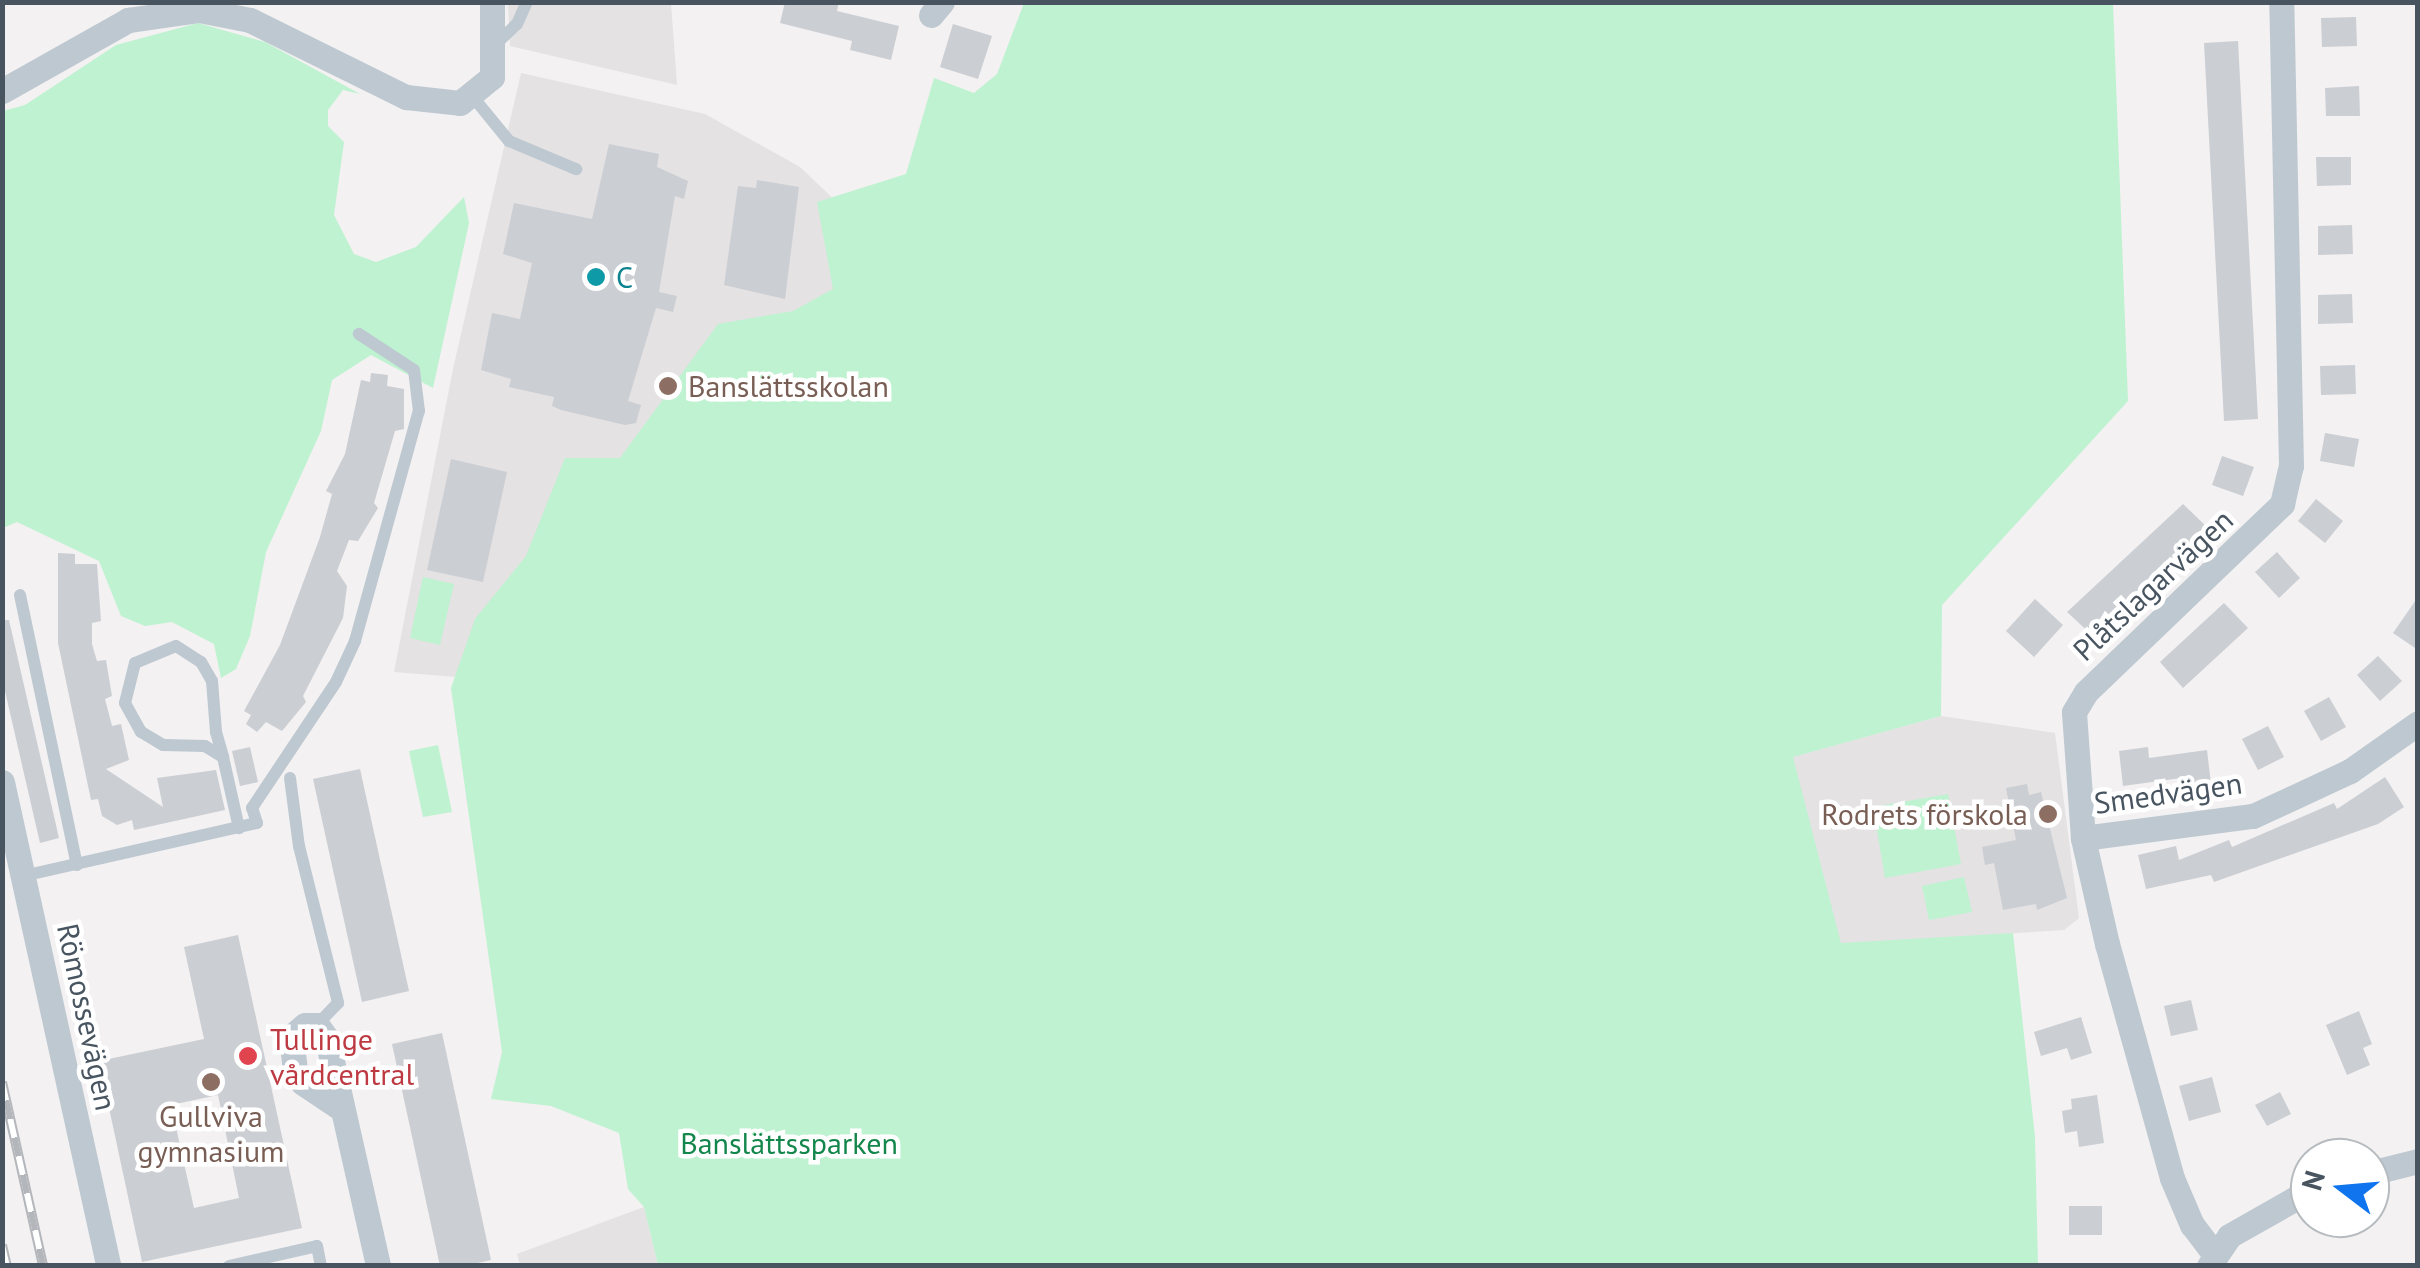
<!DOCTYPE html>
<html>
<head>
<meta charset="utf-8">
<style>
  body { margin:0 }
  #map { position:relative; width:2420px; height:1268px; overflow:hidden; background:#f3f1f1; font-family:"PT Sans",sans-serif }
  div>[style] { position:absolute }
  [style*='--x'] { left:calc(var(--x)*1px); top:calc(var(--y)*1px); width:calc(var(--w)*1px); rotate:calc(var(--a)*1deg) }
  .education>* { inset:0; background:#e4e2e3 }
  .green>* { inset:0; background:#bef2d1 }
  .building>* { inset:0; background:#cbced3 }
  .service>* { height:12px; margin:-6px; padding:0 6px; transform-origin:6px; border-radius:6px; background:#bec8d1 }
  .minor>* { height:25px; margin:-12.5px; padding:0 12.5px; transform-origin:12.5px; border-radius:12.5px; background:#bec8d1 }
  .rail>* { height:10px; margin-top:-5px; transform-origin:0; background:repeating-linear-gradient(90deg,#fff 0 19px,#b3b6bb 0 38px); box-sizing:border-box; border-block:2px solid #b3b6bb }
  .dots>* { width:28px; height:28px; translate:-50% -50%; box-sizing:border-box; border:5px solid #fff; border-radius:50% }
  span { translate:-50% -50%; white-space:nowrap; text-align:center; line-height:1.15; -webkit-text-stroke:9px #fff; paint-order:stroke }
  .culture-label { font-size:30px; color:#0d838f }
  .left { translate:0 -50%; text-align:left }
  .education-label { font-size:30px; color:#785e54 }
  .right { translate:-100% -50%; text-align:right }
  .street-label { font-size:30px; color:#485560 }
  .health-label { font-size:30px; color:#be3a42 }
  .park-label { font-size:30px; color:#13864b }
  .frame { position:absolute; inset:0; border:5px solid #485560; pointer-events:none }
  .north { position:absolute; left:2290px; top:1138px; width:100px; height:100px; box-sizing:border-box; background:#fff; border:2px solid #b6bbbf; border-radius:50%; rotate:286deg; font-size:28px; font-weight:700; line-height:40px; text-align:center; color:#485560 }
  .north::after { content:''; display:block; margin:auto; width:35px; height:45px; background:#1074ee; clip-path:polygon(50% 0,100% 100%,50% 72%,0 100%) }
</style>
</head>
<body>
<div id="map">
  <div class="education">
    <div style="clip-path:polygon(508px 3px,671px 3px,677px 85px,510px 46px)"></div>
    <div style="clip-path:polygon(521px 73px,705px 114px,800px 167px,842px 207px,912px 713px,394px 672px,453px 369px)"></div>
    <div style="clip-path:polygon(1941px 716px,2055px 733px,2079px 918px,2064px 930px,1841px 944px,1792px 757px)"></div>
    <div style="clip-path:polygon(644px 1207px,658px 1265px,520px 1265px,517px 1254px)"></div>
  </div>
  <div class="green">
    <div style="clip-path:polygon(1024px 3px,2113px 3px,2128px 401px,1942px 605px,1941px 716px,1793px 757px,1841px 943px,2013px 933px,2035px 1137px,2038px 1265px,658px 1265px,644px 1207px,628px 1189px,619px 1133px,551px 1106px,491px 1099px,502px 1052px,451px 688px,475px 619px,526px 556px,565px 458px,620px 458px,718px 324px,793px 311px,833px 289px,817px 202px,906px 174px,934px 78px,974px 93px,997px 74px)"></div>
    <div style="clip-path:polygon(198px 23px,265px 42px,360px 94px,343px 90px,328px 110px,328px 126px,344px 142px,334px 215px,354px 254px,376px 262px,416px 247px,464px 197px,469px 223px,433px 388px,371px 355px,332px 380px,321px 431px,266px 552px,250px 636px,236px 669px,221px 678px,214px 644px,172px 622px,145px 626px,121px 616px,99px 561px,17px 522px,3px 528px,3px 111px,25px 105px,116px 45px)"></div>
    <div style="clip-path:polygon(423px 577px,454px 584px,440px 645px,410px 638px)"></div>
    <div style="clip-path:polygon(438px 745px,452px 812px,423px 817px,409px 751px)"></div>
    <div style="clip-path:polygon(1948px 794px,1961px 864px,1885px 878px,1873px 807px)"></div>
    <div style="clip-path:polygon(1964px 877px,1972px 912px,1929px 920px,1922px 886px)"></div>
  </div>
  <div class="building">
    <div style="clip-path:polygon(785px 2px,839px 2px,837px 11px,899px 26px,891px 60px,850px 50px,852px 41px,780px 23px)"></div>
    <div style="clip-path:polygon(2356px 17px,2357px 46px,2322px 47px,2321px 18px)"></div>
    <div style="clip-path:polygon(953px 24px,992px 36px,978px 79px,940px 67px)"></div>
    <div style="clip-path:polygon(2238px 41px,2258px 419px,2224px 421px,2204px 43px)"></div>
    <div style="clip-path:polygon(2359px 86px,2360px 116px,2326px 116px,2325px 88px)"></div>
    <div style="clip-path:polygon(609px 144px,659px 154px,657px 167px,688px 181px,684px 199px,675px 196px,659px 292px,677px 296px,673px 312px,656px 308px,628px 401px,641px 405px,636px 423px,625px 425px,561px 410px,552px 406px,554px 397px,509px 387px,511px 379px,481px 370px,492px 313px,520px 319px,532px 263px,503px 254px,514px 203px,592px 219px)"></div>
    <div style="clip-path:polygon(2316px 157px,2351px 157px,2351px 185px,2317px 186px)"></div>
    <div style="clip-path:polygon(757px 180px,799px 187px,785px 299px,724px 285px,738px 186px,756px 188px)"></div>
    <div style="clip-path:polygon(2352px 225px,2353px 254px,2318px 255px,2318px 226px)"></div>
    <div style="clip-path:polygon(2352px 294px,2353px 323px,2318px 324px,2318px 295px)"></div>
    <div style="clip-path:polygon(2355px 365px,2356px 394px,2321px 395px,2320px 366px)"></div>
    <div style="clip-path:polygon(371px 373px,388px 375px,387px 386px,404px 389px,404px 429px,395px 431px,374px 503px,378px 508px,358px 541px,349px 540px,337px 571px,347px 586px,343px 618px,303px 696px,306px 702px,282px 731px,266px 722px,257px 732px,246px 724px,251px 715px,244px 711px,280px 645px,320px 537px,332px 494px,326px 491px,345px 454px,361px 380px,370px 382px)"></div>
    <div style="clip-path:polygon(2325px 433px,2359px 439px,2354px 467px,2320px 461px)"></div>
    <div style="clip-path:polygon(2222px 456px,2254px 467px,2243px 496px,2212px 485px)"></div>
    <div style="clip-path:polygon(451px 459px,507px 472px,483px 582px,427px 570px)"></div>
    <div style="clip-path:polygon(2316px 499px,2343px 521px,2325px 543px,2298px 521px)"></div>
    <div style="clip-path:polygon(2183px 504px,2207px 527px,2095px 638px,2067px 612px)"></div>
    <div style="clip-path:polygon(2277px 552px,2300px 578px,2279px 598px,2255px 572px)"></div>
    <div style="clip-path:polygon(58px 553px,75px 554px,75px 564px,97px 564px,101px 621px,92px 623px,92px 644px,97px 661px,106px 660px,112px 696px,105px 699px,112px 726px,121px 724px,129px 760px,106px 769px,163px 807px,157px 778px,216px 770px,225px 810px,134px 830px,132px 820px,117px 825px,102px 816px,98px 799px,91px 800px,58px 643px)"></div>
    <div style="clip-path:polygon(2418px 597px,2418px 650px,2393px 633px)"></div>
    <div style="clip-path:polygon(2035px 599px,2063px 625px,2034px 657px,2006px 631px)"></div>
    <div style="clip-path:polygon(2224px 603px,2248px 628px,2183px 688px,2160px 662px)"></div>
    <div style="clip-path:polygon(2px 620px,9px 620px,59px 838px,40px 843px,2px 678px)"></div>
    <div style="clip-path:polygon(2378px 656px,2402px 681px,2380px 701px,2357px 675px)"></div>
    <div style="clip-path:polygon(2329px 697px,2346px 727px,2321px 741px,2304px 711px)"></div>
    <div style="clip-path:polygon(2268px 726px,2284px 757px,2258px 770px,2242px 739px)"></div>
    <div style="clip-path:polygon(250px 747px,258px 782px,240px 786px,232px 751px)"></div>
    <div style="clip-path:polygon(2148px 747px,2149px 758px,2207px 750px,2211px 784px,2183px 788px,2181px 778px,2123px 786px,2119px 751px)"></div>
    <div style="clip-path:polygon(360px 769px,409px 991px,362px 1002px,313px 779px)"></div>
    <div style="clip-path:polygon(2385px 777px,2404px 807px,2378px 824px,2214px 882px,2211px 875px,2146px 889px,2138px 855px,2176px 846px,2179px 860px,2229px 840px,2232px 847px,2334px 803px,2337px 809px)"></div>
    <div style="clip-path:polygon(2027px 784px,2029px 795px,2041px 792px,2067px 898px,2037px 910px,2036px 904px,2003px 910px,1994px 863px,1985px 865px,1982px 847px,2016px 840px,2006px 788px)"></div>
    <div style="clip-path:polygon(evenodd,238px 935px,302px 1228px,142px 1262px,99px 1061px,204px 1039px,184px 947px,238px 935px,218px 1095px,239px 1198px,194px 1208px,171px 1105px,218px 1095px)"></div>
    <div style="clip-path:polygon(2191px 1000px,2198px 1030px,2171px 1036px,2164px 1006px)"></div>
    <div style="clip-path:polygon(2359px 1011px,2372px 1044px,2363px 1048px,2370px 1065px,2347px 1075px,2326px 1025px)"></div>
    <div style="clip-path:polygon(2081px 1017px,2092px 1053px,2071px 1060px,2067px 1048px,2041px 1056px,2034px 1032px)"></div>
    <div style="clip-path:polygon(442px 1033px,491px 1260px,464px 1266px,440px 1266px,392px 1044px)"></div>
    <div style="clip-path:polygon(2212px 1077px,2221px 1112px,2189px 1121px,2179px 1086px)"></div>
    <div style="clip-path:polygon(2280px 1092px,2291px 1114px,2267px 1126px,2255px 1105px)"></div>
    <div style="clip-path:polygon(2097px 1095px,2104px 1143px,2079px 1147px,2077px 1131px,2065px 1133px,2062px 1111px,2072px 1109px,2071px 1099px)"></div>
    <div style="clip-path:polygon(2069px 1206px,2102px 1206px,2102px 1235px,2069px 1235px)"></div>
  </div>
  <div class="service">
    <div style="--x:495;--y:45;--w:30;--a:-44"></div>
    <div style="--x:517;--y:24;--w:24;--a:-66"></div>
    <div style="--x:473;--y:97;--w:57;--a:50.7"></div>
    <div style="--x:509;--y:141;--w:73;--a:22.7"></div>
    <div style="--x:20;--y:595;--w:276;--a:78.1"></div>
    <div style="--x:223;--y:757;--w:21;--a:-149"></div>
    <div style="--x:205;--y:746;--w:42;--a:-178.6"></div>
    <div style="--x:163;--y:745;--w:26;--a:-149"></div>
    <div style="--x:141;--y:732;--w:33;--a:-119"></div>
    <div style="--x:125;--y:703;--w:41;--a:-76"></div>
    <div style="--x:135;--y:663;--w:44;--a:-22.5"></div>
    <div style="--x:176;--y:646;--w:30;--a:33"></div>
    <div style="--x:201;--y:662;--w:22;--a:60"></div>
    <div style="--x:212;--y:681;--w:51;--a:85.5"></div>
    <div style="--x:216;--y:732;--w:26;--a:74"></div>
    <div style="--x:223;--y:757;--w:73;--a:77.3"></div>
    <div style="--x:290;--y:778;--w:69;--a:82.5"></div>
    <div style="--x:299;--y:846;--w:162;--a:76"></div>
    <div style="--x:338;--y:1003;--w:30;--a:134"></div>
    <div style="--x:23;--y:876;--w:240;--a:-12.8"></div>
    <div style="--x:257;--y:823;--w:16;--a:-108"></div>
    <div style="--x:252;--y:808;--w:151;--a:-56.3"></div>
    <div style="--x:336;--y:682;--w:45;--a:-65.1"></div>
    <div style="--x:355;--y:641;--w:239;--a:-74.5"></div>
    <div style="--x:419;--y:411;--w:41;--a:-97"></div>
    <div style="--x:414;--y:370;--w:66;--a:-146.8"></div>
    <div style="--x:229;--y:1266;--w:90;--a:-12.8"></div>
    <div style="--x:317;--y:1246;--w:20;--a:79"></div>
  </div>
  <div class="minor">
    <div style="--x:931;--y:15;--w:17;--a:-50"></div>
    <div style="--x:2;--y:91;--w:145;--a:-29.4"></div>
    <div style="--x:128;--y:20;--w:72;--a:-8"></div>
    <div style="--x:199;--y:10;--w:52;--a:11.1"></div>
    <div style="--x:250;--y:20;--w:174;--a:26.3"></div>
    <div style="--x:406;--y:97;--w:54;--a:6.3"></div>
    <div style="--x:460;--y:103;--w:41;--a:-39.1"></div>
    <div style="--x:492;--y:77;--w:75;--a:-90"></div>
    <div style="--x:2;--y:782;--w:495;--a:77.6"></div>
    <div style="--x:2083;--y:838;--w:171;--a:-7.4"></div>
    <div style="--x:2253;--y:816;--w:107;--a:-24.9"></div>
    <div style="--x:2350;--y:771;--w:83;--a:-35.2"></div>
    <div style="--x:340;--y:1108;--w:45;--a:-146"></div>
    <div style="--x:303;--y:1083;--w:15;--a:-122"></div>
    <div style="--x:295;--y:1070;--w:33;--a:-97"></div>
    <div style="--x:291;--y:1037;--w:18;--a:-41"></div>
    <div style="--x:305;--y:1025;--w:12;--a:0"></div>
    <div style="--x:317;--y:1025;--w:17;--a:54"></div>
    <div style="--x:327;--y:1039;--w:233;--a:77.3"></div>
    <div style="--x:2370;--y:1173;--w:49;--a:-14"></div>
    <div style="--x:2215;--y:1255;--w:38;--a:-127"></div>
    <div style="--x:2192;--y:1225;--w:51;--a:-113.1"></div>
    <div style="--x:2172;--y:1178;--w:243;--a:-105.5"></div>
    <div style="--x:2107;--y:944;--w:109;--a:-102.8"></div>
    <div style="--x:2083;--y:838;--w:126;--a:-94.1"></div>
    <div style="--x:2074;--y:712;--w:23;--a:-59"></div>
    <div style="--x:2086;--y:692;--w:272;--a:-43.8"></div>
    <div style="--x:2282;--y:504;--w:39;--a:-77"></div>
    <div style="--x:2291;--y:466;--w:464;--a:-91.2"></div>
    <div style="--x:2209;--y:1266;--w:36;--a:-56"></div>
    <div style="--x:2229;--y:1236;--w:93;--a:-29.6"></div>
  </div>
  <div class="rail">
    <div style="--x:2;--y:1082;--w:189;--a:77.4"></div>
    <div style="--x:2;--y:1245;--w:22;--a:77"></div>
  </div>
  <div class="dots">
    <div style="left:596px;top:277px;background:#0f9aa8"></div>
    <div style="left:668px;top:386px;background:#8d6e63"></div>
    <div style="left:2048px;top:814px;background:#8d6e63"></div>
    <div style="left:248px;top:1056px;background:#e0444e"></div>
    <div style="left:211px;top:1082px;background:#8d6e63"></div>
  </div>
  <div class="culture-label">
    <span class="left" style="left:616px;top:277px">C</span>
  </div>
  <div class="education-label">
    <span class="left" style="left:688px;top:386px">Banslättsskolan</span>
    <span class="right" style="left:2028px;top:814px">Rodrets förskola</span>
    <span style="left:211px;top:1133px">Gullviva<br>gymnasium</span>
  </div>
  <div class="street-label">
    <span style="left:2153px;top:585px;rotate:-43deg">Plåtslagarvägen</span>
    <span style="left:2168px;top:793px;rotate:-8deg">Smedvägen</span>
    <span style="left:87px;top:1017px;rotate:78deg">Römossevägen</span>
  </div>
  <div class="health-label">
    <span class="left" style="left:270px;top:1056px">Tullinge<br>vårdcentral</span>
  </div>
  <div class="park-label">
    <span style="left:789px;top:1143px">Banslättssparken</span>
  </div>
  <div class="frame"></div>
  <div class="north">N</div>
</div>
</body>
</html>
